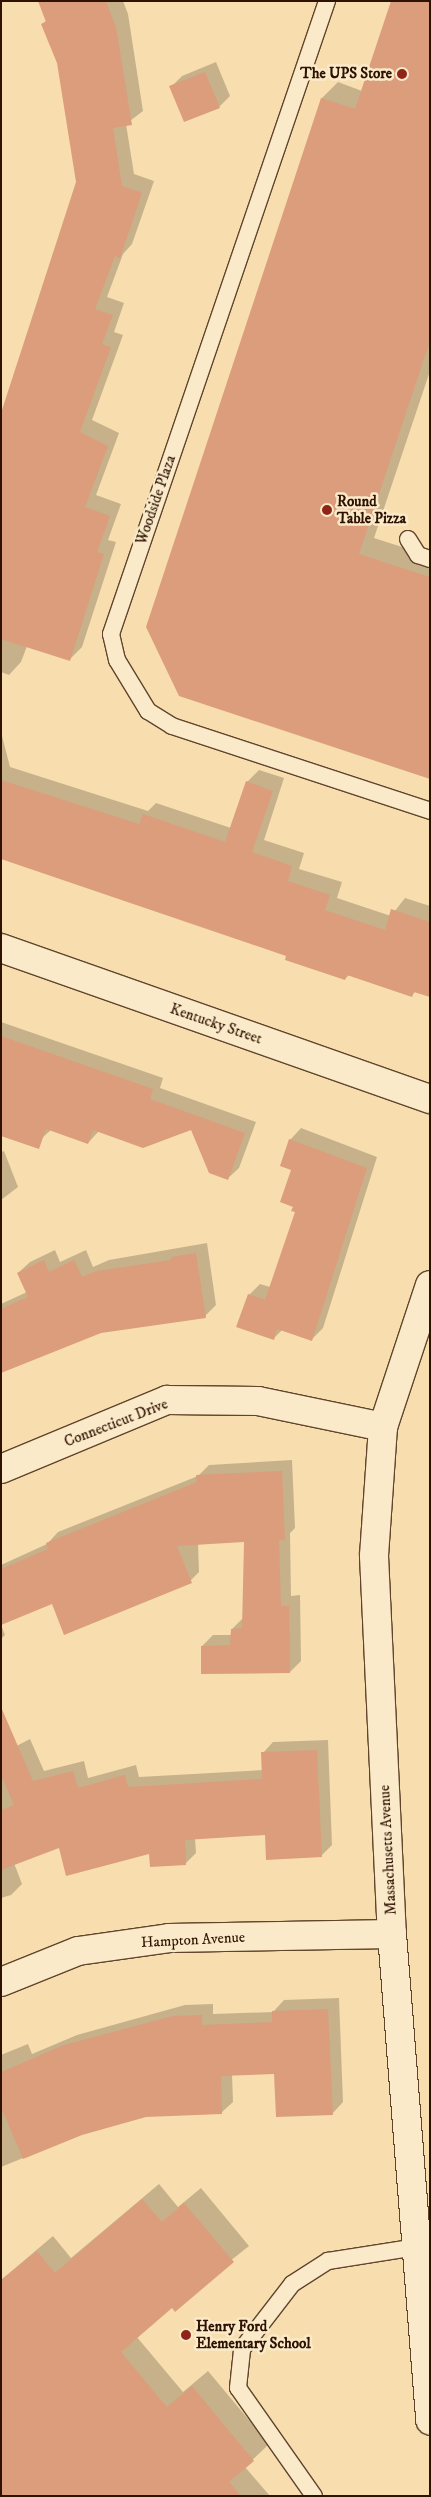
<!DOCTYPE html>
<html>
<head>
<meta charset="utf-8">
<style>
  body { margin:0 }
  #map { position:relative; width:431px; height:2497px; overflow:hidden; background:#f8deae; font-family:"IM FELL DW Pica",serif }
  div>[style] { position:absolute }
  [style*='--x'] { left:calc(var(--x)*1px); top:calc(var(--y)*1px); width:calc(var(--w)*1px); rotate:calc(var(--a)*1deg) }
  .shadow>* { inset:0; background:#0003 }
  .building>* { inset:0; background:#db9d7b }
  .roads { filter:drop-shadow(1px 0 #60452c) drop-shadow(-1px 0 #60452c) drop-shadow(0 1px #60452c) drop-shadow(0 -1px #60452c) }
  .service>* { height:16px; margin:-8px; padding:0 8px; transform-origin:8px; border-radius:8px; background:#faeaca }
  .minor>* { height:28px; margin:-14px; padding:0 14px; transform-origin:14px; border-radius:14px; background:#faeaca }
  .dots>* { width:14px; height:14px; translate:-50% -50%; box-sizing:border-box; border:2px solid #faeaca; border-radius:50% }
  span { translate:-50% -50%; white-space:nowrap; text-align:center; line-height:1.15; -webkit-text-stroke:5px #faeaca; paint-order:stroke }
  .poi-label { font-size:15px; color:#2e1200; font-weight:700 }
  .right { translate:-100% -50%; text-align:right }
  .left { translate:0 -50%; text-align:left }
  .street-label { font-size:15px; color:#2e1200 }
  .frame { position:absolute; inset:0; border:2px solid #2e1200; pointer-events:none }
</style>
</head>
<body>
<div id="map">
  <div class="shadow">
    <div style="clip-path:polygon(41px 1px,123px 1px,128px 14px,143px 111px,126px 124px,134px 174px,154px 181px,132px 244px,123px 254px,107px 297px,124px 303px,114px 332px,123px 335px,92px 420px,119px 433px,96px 495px,121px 504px,108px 540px,116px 542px,82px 647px,70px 659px,27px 646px,21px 662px,9px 675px,1px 672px,1px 416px,77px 182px,58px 63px,42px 24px,47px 20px)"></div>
    <div style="clip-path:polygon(430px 1px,430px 371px,374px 538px,430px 556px,430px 778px,179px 695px,322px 98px,338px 82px,362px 91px)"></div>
    <div style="clip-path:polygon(216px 62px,230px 96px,219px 107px,171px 87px,182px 76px)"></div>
    <div style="clip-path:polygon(1px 732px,10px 767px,148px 811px,156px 803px,231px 828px,247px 782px,259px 770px,284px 778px,264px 840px,304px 853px,299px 869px,342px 882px,337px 898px,391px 916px,405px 898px,430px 906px,430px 996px,416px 991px,411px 996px,349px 975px,345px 979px,288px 955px,1px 858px)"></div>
    <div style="clip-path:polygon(1px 1022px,163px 1078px,160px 1088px,256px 1122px,239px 1168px,227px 1179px,192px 1128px,99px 1131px,88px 1143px,51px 1130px,42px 1138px,1px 1124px)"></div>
    <div style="clip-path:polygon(301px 1128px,377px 1157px,323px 1328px,312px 1339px,283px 1329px,273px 1339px,249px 1295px,260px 1284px,270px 1287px,297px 1211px,290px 1140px)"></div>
    <div style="clip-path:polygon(4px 1151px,18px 1187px,1px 1200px,1px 1152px)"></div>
    <div style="clip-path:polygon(207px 1243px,216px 1305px,205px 1316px,100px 1332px,1px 1372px,1px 1304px,27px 1292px,18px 1273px,30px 1262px,55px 1250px,60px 1262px,86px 1250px,93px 1267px,109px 1260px)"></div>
    <div style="clip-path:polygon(292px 1460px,295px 1528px,290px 1533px,291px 1596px,300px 1595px,301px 1661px,290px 1672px,202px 1646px,213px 1635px,232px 1635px,232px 1629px,243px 1618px,246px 1541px,198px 1543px,199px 1572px,188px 1583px,53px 1602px,1px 1624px,1px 1565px,47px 1544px,58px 1532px,198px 1476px,209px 1465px)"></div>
    <div style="clip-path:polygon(1px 1625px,5px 1635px,1px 1639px)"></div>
    <div style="clip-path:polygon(30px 1739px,44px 1771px,84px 1761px,88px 1778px,136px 1765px,139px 1777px,263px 1770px,263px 1753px,273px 1742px,328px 1740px,332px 1845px,321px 1856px,266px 1834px,195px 1838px,196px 1853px,185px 1864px,150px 1852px,60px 1846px,14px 1863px,22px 1884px,11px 1895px,1px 1898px,1px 1754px)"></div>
    <div style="clip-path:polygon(339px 1998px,343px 2102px,332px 2114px,275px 2072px,232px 2074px,233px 2102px,221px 2113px,146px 2116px,82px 2134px,1px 2167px,1px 2055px,28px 2044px,32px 2054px,77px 2035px,185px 2005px,213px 2004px,213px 2014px,273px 2012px,284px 2000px)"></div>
    <div style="clip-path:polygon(159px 2184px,178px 2207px,201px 2188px,249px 2246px,136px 2336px,183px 2392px,208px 2371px,269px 2444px,245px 2467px,270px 2496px,1px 2496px,1px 2280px,53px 2236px,71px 2258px)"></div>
  </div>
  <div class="building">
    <div style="clip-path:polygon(38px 1px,106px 1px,116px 27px,132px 125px,113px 128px,122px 186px,142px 193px,120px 258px,115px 256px,95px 309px,113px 315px,102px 344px,111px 347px,80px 432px,108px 446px,85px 507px,110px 516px,97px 552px,104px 554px,70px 661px,1px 639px,1px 413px,76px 182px,57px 63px,41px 24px,46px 22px)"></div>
    <div style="clip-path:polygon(391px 1px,430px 1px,430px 341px,359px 554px,430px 577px,430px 779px,179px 696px,146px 627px,321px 98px,355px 109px)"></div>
    <div style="clip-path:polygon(205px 72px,220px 108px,184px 122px,169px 86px)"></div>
    <div style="clip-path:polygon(1px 780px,139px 824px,143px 814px,225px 842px,246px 781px,273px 791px,252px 852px,292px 866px,288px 881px,330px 895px,325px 910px,385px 930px,391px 909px,430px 922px,430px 997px,414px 992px,412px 997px,347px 975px,345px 980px,285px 960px,286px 956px,1px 859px)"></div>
    <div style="clip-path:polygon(1px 1036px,153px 1089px,150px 1099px,245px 1133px,228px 1180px,209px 1173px,191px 1130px,143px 1148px,93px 1130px,88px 1144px,46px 1129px,39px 1149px,1px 1136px)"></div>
    <div style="clip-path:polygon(289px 1139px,367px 1168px,312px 1341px,277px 1329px,274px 1340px,236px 1327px,248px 1294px,265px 1300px,295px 1212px,291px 1211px,293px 1207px,280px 1202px,291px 1170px,280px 1166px)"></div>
    <div style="clip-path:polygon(196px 1253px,206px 1318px,101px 1333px,1px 1373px,1px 1309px,28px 1297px,17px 1273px,44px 1260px,49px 1272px,74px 1260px,82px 1277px,97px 1271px,171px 1260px,171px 1257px)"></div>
    <div style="clip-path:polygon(282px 1471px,285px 1540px,279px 1540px,281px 1606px,289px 1606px,290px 1673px,201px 1674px,201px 1646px,230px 1645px,231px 1629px,242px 1628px,244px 1542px,177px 1546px,192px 1583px,64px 1635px,52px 1604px,1px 1625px,1px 1569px,48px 1549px,46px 1543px,197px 1482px,196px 1475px)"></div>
    <div style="clip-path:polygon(1px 1707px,33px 1781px,73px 1771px,78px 1788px,125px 1775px,128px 1787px,262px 1779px,261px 1752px,317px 1750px,322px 1857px,266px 1860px,265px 1835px,185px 1840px,186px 1865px,150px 1867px,149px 1854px,66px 1876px,59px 1848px,1px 1870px,1px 1810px,14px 1805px,1px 1775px)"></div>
    <div style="clip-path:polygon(328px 2009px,333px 2115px,276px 2117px,274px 2074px,221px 2076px,222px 2114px,146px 2117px,82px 2135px,23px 2159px,1px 2107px,1px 2072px,64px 2045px,173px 2016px,202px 2015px,202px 2025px,272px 2022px,272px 2011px)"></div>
    <div style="clip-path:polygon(142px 2199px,162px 2222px,184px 2203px,234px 2262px,175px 2312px,172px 2308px,121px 2352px,167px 2407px,192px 2386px,254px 2461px,229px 2482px,241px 2496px,1px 2496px,1px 2280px,37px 2251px,55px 2273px)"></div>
  </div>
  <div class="roads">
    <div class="service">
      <div style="--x:327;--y:1;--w:669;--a:108.84"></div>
      <div style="--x:111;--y:634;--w:27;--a:77"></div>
      <div style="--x:117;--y:660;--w:60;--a:58.7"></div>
      <div style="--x:148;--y:711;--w:28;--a:32"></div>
      <div style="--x:172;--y:726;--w:272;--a:18.2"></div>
      <div style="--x:408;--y:539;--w:19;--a:58"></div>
      <div style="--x:418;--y:555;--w:13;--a:18"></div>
      <div style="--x:314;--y:2496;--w:132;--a:-125.1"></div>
      <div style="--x:238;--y:2388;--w:39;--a:-84"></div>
      <div style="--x:242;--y:2349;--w:82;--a:-52.4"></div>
      <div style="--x:292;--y:2284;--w:43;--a:-32.6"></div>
      <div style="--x:328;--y:2261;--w:89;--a:-9"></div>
    </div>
    <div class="minor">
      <div style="--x:1;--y:948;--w:455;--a:19.4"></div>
      <div style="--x:430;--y:1285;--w:150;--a:108.3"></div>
      <div style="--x:383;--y:1427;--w:129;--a:94"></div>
      <div style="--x:374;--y:1556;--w:378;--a:87.3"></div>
      <div style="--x:392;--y:1934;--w:488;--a:85.5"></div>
      <div style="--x:1;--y:1469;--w:180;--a:-22.6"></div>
      <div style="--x:167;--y:1400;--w:91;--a:0.6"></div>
      <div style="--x:258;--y:1401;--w:128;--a:11.7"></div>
      <div style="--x:1;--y:1982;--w:83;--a:-21.9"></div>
      <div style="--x:78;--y:1951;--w:92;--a:-8.1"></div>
      <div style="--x:169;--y:1938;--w:223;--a:-1"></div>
    </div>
  </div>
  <div class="dots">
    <div style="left:402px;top:74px;background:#8f2418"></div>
    <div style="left:327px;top:510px;background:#8f2418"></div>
    <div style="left:186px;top:2335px;background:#8f2418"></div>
  </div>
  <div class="poi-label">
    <span class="right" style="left:392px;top:74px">The UPS Store</span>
    <span class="left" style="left:337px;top:510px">Round<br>Table Pizza</span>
    <span class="left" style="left:196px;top:2335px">Henry Ford<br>Elementary School</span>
  </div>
  <div class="street-label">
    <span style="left:156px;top:500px;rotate:-71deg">Woodside Plaza</span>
    <span style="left:216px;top:1024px;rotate:19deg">Kentucky Street</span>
    <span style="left:116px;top:1423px;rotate:-21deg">Connecticut Drive</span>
    <span style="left:388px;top:1850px;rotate:-93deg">Massachusetts Avenue</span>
    <span style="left:193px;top:1940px;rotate:-3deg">Hampton Avenue</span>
  </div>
  <div class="frame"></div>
</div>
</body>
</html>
